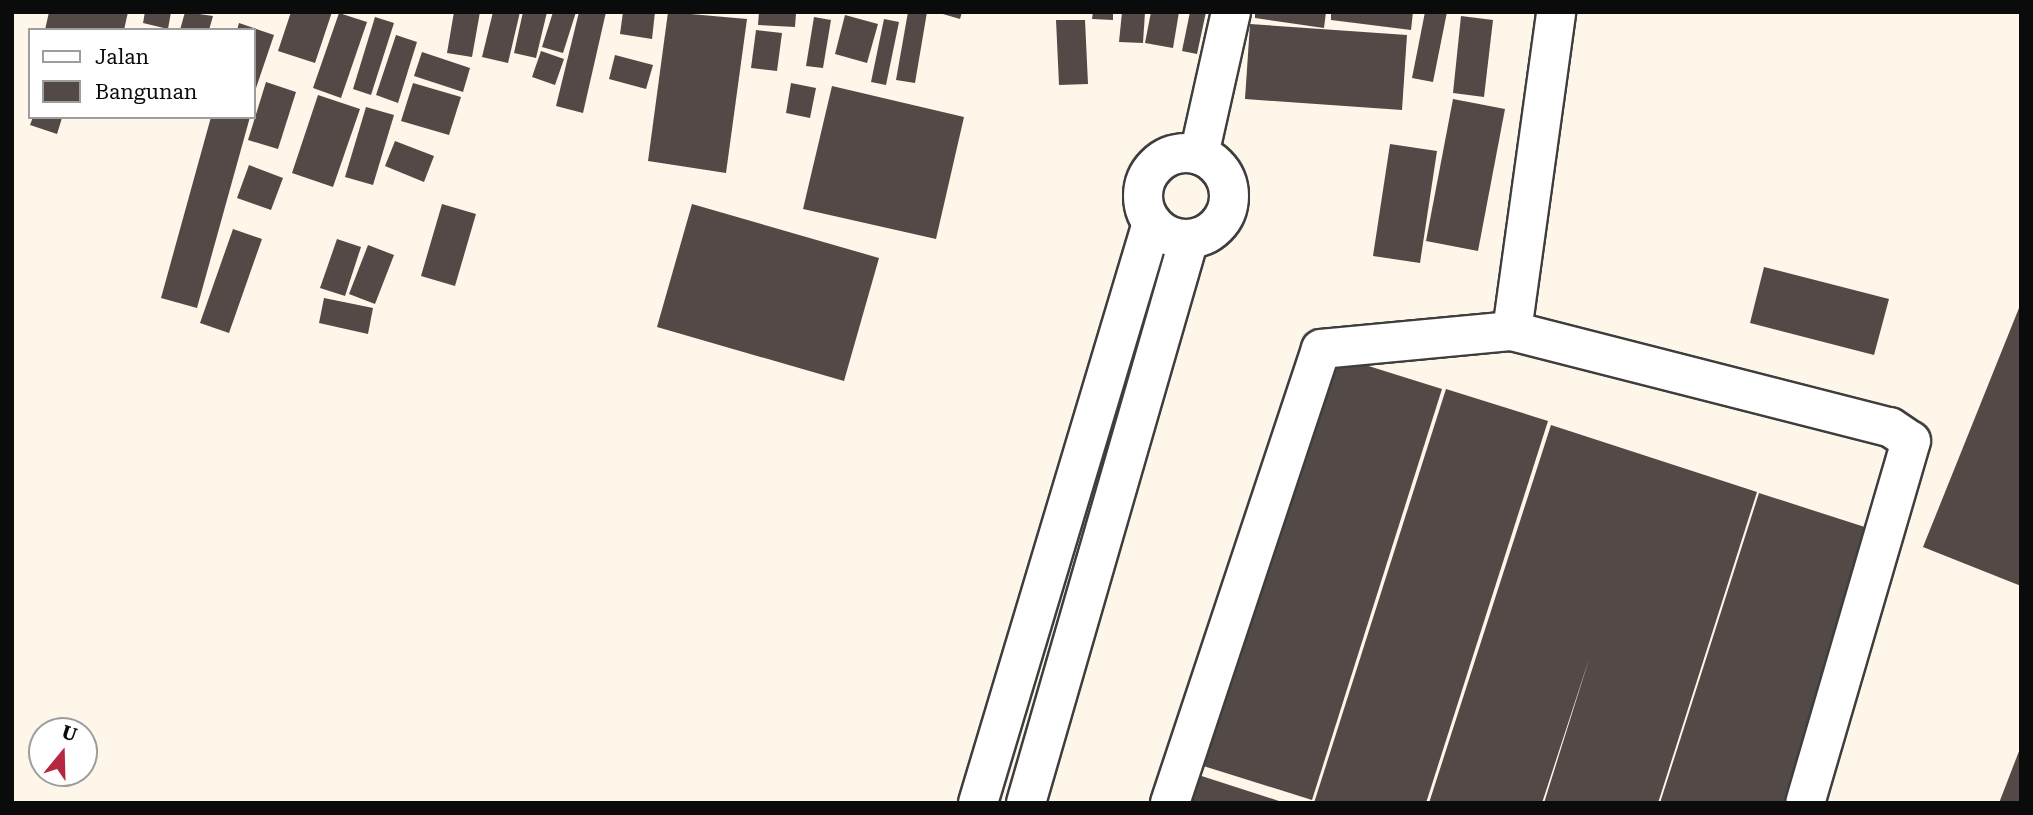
<!DOCTYPE html>
<html>
<head>
<meta charset="utf-8">
<style>
  body { margin:0 }
  #map { position:relative; width:2033px; height:815px; overflow:hidden; background:#fef7e9; font-family:"Roboto Serif",serif }
  div>[style] { position:absolute }
  [style*='--x'] { left:calc(var(--x)*1px); top:calc(var(--y)*1px); width:calc(var(--w)*1px); rotate:calc(var(--a)*1deg) }
  .building>* { inset:0; background:#534a47 }
  .roads { filter:drop-shadow(2px 0 #3e3e3e) drop-shadow(-2px 0 #3e3e3e) drop-shadow(0 2px #3e3e3e) drop-shadow(0 -2px #3e3e3e) }
  .minor>* { height:38px; margin:-19px; padding:0 19px; transform-origin:19px; border-radius:19px; background:#fff }
  .minor>.ring { margin:-19px; padding:0; box-sizing:content-box; background:none; border:38px solid #fff; border-radius:50% }
  span { translate:-50% -50%; white-space:nowrap; text-align:center; line-height:1.15; -webkit-text-stroke:7px #fff; paint-order:stroke }
  .frame { position:absolute; inset:0; border:14px solid #0b0b0b; pointer-events:none }
  .legend { position:absolute; left:28px; top:28px; width:228px; height:91px; box-sizing:border-box; background:#fff; border:2px solid #9d9d9d; margin:0; padding:9px 12px; list-style:none; font-size:21px; color:#0b0b0b }
  .legend li { display:flex; align-items:center; gap:14px; height:35px }
  .legend b { width:35px; border:2px solid #9d9d9d }
  .north { position:absolute; left:28px; top:717px; width:70px; height:70px; box-sizing:border-box; background:#fff; border:2px solid #9d9d9d; border-radius:50%; rotate:19deg; font-size:19px; font-weight:700; line-height:28px; text-align:center; color:#0b0b0b }
  .north::after { content:''; display:block; margin:auto; width:24px; height:32px; background:#b52840; clip-path:polygon(50% 0,100% 100%,50% 72%,0 100%) }
</style>
</head>
<body>
<div id="map">
  <div class="building">
    <div style="clip-path:polygon(49px 12px,128px 12px,124px 30px,45px 30px)"></div>
    <div style="clip-path:polygon(145px 12px,171px 12px,168px 29px,143px 23px)"></div>
    <div style="clip-path:polygon(185px 12px,213px 16px,209px 30px,180px 30px)"></div>
    <div style="clip-path:polygon(291px 12px,332px 12px,315px 63px,278px 51px)"></div>
    <div style="clip-path:polygon(454px 12px,480px 12px,472px 57px,447px 53px)"></div>
    <div style="clip-path:polygon(493px 12px,520px 12px,508px 63px,482px 57px)"></div>
    <div style="clip-path:polygon(523px 12px,547px 12px,536px 58px,514px 53px)"></div>
    <div style="clip-path:polygon(553px 12px,576px 12px,563px 53px,542px 47px)"></div>
    <div style="clip-path:polygon(579px 12px,606px 12px,583px 113px,556px 106px)"></div>
    <div style="clip-path:polygon(623px 12px,655px 12px,652px 39px,620px 34px)"></div>
    <div style="clip-path:polygon(668px 12px,747px 19px,726px 173px,648px 161px)"></div>
    <div style="clip-path:polygon(759px 12px,796px 13px,795px 27px,758px 25px)"></div>
    <div style="clip-path:polygon(908px 12px,927px 12px,915px 83px,896px 80px)"></div>
    <div style="clip-path:polygon(936px 12px,962px 12px,960px 19px)"></div>
    <div style="clip-path:polygon(1093px 12px,1113px 12px,1113px 20px,1092px 19px)"></div>
    <div style="clip-path:polygon(1122px 12px,1145px 12px,1143px 43px,1119px 42px)"></div>
    <div style="clip-path:polygon(1151px 12px,1179px 12px,1173px 48px,1145px 43px)"></div>
    <div style="clip-path:polygon(1190px 12px,1206px 12px,1197px 54px,1182px 51px)"></div>
    <div style="clip-path:polygon(1255px 12px,1326px 12px,1324px 28px,1255px 18px)"></div>
    <div style="clip-path:polygon(1331px 12px,1413px 12px,1411px 30px,1331px 20px)"></div>
    <div style="clip-path:polygon(1425px 12px,1447px 12px,1433px 82px,1412px 78px)"></div>
    <div style="clip-path:polygon(339px 13px,367px 22px,341px 98px,313px 88px)"></div>
    <div style="clip-path:polygon(845px 15px,878px 24px,867px 63px,835px 54px)"></div>
    <div style="clip-path:polygon(1461px 16px,1493px 20px,1484px 97px,1453px 93px)"></div>
    <div style="clip-path:polygon(375px 17px,394px 23px,371px 95px,353px 89px)"></div>
    <div style="clip-path:polygon(814px 17px,831px 20px,823px 68px,806px 66px)"></div>
    <div style="clip-path:polygon(884px 19px,899px 22px,886px 85px,871px 82px)"></div>
    <div style="clip-path:polygon(1056px 20px,1085px 20px,1088px 84px,1059px 85px)"></div>
    <div style="clip-path:polygon(239px 23px,274px 35px,254px 94px,254px 30px,237px 30px)"></div>
    <div style="clip-path:polygon(1250px 24px,1407px 35px,1402px 110px,1245px 99px)"></div>
    <div style="clip-path:polygon(756px 30px,782px 33px,777px 71px,751px 68px)"></div>
    <div style="clip-path:polygon(396px 35px,417px 42px,398px 103px,376px 95px)"></div>
    <div style="clip-path:polygon(541px 51px,564px 59px,555px 85px,532px 77px)"></div>
    <div style="clip-path:polygon(422px 52px,470px 68px,463px 92px,414px 76px)"></div>
    <div style="clip-path:polygon(615px 55px,653px 65px,646px 89px,609px 79px)"></div>
    <div style="clip-path:polygon(266px 82px,296px 92px,278px 149px,248px 140px)"></div>
    <div style="clip-path:polygon(413px 83px,461px 97px,449px 135px,401px 121px)"></div>
    <div style="clip-path:polygon(791px 83px,816px 88px,810px 118px,786px 113px)"></div>
    <div style="clip-path:polygon(832px 86px,964px 117px,936px 239px,803px 209px)"></div>
    <div style="clip-path:polygon(318px 95px,360px 109px,333px 187px,292px 173px)"></div>
    <div style="clip-path:polygon(1453px 99px,1505px 109px,1478px 251px,1426px 241px)"></div>
    <div style="clip-path:polygon(366px 107px,394px 115px,373px 185px,345px 177px)"></div>
    <div style="clip-path:polygon(33px 117px,59px 117px,62px 118px,57px 134px,30px 125px)"></div>
    <div style="clip-path:polygon(211px 117px,250px 117px,197px 308px,161px 298px)"></div>
    <div style="clip-path:polygon(395px 141px,434px 156px,424px 182px,385px 166px)"></div>
    <div style="clip-path:polygon(1390px 144px,1437px 151px,1420px 263px,1373px 256px)"></div>
    <div style="clip-path:polygon(249px 165px,283px 178px,271px 210px,237px 198px)"></div>
    <div style="clip-path:polygon(442px 204px,476px 214px,455px 286px,421px 276px)"></div>
    <div style="clip-path:polygon(692px 204px,879px 258px,844px 381px,657px 327px)"></div>
    <div style="clip-path:polygon(233px 229px,262px 239px,229px 333px,200px 323px)"></div>
    <div style="clip-path:polygon(337px 239px,361px 247px,345px 296px,320px 288px)"></div>
    <div style="clip-path:polygon(368px 245px,394px 255px,375px 304px,349px 294px)"></div>
    <div style="clip-path:polygon(1764px 267px,1889px 299px,1874px 355px,1750px 323px)"></div>
    <div style="clip-path:polygon(324px 298px,373px 308px,368px 334px,319px 323px)"></div>
    <div style="clip-path:polygon(2021px 303px,2021px 586px,1923px 547px)"></div>
    <div style="clip-path:polygon(1327px 353px,1442px 389px,1312px 800px,1197px 764px)"></div>
    <div style="clip-path:polygon(1446px 389px,1548px 421px,1426px 803px,1314px 803px)"></div>
    <div style="clip-path:polygon(1551px 425px,1757px 492px,1658px 803px,1544px 803px,1590px 656px,1542px 803px,1429px 803px)"></div>
    <div style="clip-path:polygon(1759px 493px,1871px 529px,1784px 803px,1660px 803px)"></div>
    <div style="clip-path:polygon(2021px 746px,2021px 803px,1999px 803px)"></div>
    <div style="clip-path:polygon(1183px 770px,1282px 802px,1282px 803px,1173px 803px)"></div>
  </div>
  <div class="roads">
    <div class="minor">
      <div class="ring" style="left:1143px;top:153px;width:48px;height:48px"></div>
      <div style="--x:1199;--y:155;--w:147;--a:-77.4"></div>
      <div style="--x:1512;--y:331;--w:322;--a:-82.1"></div>
      <div style="--x:978;--y:803;--w:606;--a:-73.3"></div>
      <div style="--x:1026;--y:803;--w:587;--a:-73.88"></div>
      <div style="--x:1170;--y:803;--w:478;--a:-71.6"></div>
      <div style="--x:1321;--y:349;--w:192;--a:-5.4"></div>
      <div style="--x:1512;--y:331;--w:390;--a:14.3"></div>
      <div style="--x:1890;--y:427;--w:25;--a:34"></div>
      <div style="--x:1911;--y:441;--w:377;--a:106.3"></div>
    </div>
  </div>
  <div class="frame"></div>
  <ul class="legend">
  <li><b style="height:9px;background:#fff"></b>Jalan</li>
  <li><b style="height:19px;background:#534a47"></b>Bangunan</li>
  </ul>
  <div class="north">U</div>
</div>
</body>
</html>
